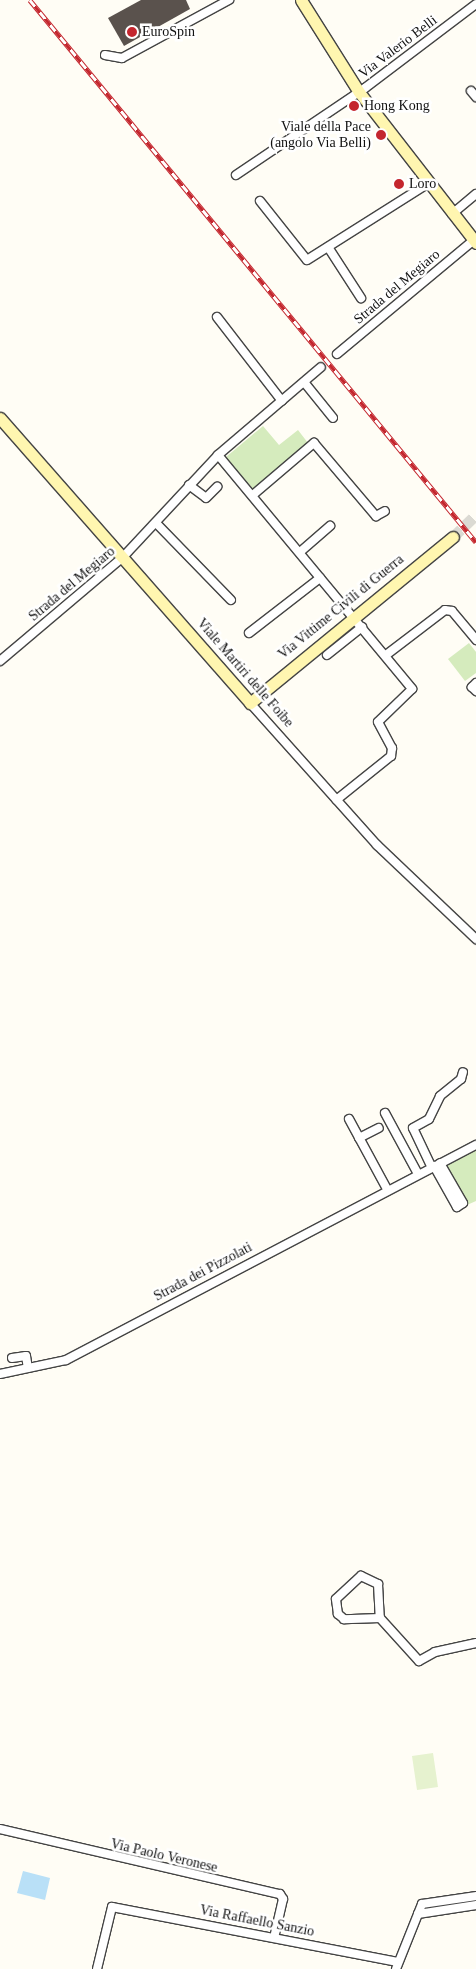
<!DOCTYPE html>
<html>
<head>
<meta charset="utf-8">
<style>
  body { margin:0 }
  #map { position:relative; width:476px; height:1969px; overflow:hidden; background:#fffdf5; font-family:Georgia,serif }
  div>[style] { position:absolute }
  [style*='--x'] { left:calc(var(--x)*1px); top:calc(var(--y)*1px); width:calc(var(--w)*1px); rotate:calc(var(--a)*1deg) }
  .green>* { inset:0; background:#d5ebbd }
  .pitch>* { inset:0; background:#e6f2cf }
  .water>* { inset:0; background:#b9e0f7 }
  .building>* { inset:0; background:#5a524d }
  .secondary-tunnel>* { height:11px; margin-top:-5.5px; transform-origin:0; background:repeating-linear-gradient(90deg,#dbdad3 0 11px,transparent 0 16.5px) }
  .roads { filter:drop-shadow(1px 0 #444) drop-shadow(-1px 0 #444) drop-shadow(0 1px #444) drop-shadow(0 -1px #444) }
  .street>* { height:8px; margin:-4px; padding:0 4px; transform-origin:4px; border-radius:4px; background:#fff }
  .secondary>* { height:11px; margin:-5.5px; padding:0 5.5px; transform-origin:5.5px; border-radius:5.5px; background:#fff6b0 }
  .rail>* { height:4.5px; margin-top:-2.25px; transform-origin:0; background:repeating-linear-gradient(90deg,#fff 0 8px,#c4262e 0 16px); box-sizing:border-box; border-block:1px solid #c4262e }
  .dots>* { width:14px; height:14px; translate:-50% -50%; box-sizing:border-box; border:2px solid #fff; border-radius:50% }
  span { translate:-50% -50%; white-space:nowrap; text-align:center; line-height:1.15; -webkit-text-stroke:5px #fff; paint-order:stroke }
  .poi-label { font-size:14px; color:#111 }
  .left { translate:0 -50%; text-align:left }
  .right { translate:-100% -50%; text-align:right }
  .street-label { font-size:14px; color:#111 }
</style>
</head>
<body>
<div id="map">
  <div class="green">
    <div style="clip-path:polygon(263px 426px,279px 445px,298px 430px,308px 443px,253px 489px,226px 457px)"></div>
    <div style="clip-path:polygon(469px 643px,476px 652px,476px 673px,465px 681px,448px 659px)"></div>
    <div style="clip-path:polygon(476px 1150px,476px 1201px,467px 1205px,445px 1166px)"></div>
  </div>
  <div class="pitch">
    <div style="clip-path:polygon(433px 1753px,438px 1787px,417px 1790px,412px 1756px)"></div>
  </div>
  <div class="water">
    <div style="clip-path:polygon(23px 1871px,50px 1878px,45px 1900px,17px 1893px)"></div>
  </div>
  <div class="building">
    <div style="clip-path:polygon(141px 0,186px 0,190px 9px,124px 46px,108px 18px)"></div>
  </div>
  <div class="secondary-tunnel">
    <div style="--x:453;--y:537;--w:32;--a:-44"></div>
  </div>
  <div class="roads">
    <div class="street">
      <div style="--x:105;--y:55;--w:17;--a:10"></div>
      <div style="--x:122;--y:58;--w:122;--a:-28.5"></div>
      <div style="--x:471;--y:91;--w:8;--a:50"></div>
      <div style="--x:236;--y:175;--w:156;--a:-34"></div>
      <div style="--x:365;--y:88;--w:139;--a:-37.1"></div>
      <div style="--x:260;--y:201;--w:75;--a:51.5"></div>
      <div style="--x:307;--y:260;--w:142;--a:-32.3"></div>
      <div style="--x:452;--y:214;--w:31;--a:-40"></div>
      <div style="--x:328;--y:247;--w:61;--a:57.1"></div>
      <div style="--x:217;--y:317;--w:106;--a:52.3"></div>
      <div style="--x:337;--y:354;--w:178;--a:-39.8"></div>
      <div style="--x:304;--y:382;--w:46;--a:51.1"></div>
      <div style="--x:218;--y:455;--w:304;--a:50.3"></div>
      <div style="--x:412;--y:689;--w:47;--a:135.9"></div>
      <div style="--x:378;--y:722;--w:30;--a:62"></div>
      <div style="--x:392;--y:748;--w:8;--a:97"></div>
      <div style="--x:391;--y:756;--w:70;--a:141.3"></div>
      <div style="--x:189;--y:485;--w:21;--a:37"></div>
      <div style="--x:206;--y:498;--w:16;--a:-45"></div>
      <div style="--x:254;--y:494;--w:79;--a:-40.4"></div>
      <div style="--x:314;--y:443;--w:96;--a:49.7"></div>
      <div style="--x:376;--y:516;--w:10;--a:-29"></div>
      <div style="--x:157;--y:524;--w:106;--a:45.8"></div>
      <div style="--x:300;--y:552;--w:40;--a:-41"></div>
      <div style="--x:249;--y:633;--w:90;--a:-37.8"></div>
      <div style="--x:327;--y:655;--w:45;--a:-38.7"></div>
      <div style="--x:386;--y:655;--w:74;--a:-37.3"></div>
      <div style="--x:445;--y:610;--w:7;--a:8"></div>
      <div style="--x:452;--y:611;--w:38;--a:50"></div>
      <div style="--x:0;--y:661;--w:161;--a:-40.2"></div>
      <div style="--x:123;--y:557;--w:139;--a:-47"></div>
      <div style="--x:218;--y:455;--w:135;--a:-40.5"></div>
      <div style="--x:476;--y:683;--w:6;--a:135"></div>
      <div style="--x:472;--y:687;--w:6;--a:45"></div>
      <div style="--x:250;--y:703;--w:191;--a:48.2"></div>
      <div style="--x:377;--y:845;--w:137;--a:43.5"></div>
      <div style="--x:385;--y:1113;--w:69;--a:61.6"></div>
      <div style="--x:349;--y:1119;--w:80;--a:61.5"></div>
      <div style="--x:359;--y:1138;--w:22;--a:-27"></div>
      <div style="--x:434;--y:1166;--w:47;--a:60.7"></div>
      <div style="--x:457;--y:1207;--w:7;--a:-34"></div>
      <div style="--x:463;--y:1203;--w:46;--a:-119.9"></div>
      <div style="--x:432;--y:1168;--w:44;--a:-115.4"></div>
      <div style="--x:413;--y:1128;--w:18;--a:-29"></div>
      <div style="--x:429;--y:1119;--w:25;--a:-64"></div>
      <div style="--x:440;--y:1096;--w:27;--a:-39"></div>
      <div style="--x:461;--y:1079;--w:7;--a:-74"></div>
      <div style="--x:12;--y:1358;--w:14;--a:-8"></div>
      <div style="--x:26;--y:1356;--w:12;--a:81"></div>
      <div style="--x:0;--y:1374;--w:67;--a:-12"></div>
      <div style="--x:66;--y:1360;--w:463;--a:-27.7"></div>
      <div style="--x:361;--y:1576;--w:19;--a:25"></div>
      <div style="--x:378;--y:1584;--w:34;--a:87"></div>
      <div style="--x:380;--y:1618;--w:36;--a:178"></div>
      <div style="--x:344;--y:1619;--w:8;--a:-140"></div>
      <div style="--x:338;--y:1614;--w:15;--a:-98"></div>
      <div style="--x:336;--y:1599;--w:34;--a:-43"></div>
      <div style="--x:380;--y:1618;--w:58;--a:47.8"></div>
      <div style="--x:419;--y:1661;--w:18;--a:-29"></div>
      <div style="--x:435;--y:1652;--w:42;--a:-12.4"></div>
      <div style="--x:0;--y:1829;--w:287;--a:13.1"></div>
      <div style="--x:280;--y:1894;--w:6;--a:59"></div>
      <div style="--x:283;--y:1899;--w:39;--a:103"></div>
      <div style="--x:418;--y:1914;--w:59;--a:-8.8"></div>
      <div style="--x:97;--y:1969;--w:64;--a:-76.4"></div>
      <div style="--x:112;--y:1907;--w:291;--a:10.9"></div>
      <div style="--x:396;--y:1969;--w:70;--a:-68.2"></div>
      <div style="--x:422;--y:1904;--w:55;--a:-8.4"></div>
    </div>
    <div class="secondary">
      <div style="--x:301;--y:0;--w:109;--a:57.8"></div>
      <div style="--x:359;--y:92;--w:191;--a:52.2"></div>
      <div style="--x:0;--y:418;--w:379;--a:48.7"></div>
      <div style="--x:250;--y:703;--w:262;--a:-39.3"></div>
    </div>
  </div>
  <div class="rail">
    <div style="--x:30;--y:0;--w:702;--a:50.55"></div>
  </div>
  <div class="dots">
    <div style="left:132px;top:32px;background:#c4262e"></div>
    <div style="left:354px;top:106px;background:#c4262e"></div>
    <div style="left:381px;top:135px;background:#c4262e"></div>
    <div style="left:399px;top:184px;background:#c4262e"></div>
  </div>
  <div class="poi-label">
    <span class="left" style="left:142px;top:32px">EuroSpin</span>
    <span class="left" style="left:364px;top:106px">Hong Kong</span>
    <span class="right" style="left:371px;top:135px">Viale della Pace<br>(angolo Via Belli)</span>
    <span class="left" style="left:409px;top:184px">Loro</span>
  </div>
  <div class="street-label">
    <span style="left:398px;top:47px;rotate:-37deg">Via Valerio Belli</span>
    <span style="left:397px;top:287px;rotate:-40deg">Strada del Megiaro</span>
    <span style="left:72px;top:584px;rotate:-40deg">Strada del Megiaro</span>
    <span style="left:341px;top:607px;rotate:-39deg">Via Vittime Civili di Guerra</span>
    <span style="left:245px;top:673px;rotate:49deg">Viale Martiri delle Foibe</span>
    <span style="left:203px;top:1272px;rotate:-28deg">Strada dei Pizzolati</span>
    <span style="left:164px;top:1856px;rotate:13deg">Via Paolo Veronese</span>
    <span style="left:257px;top:1921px;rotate:11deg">Via Raffaello Sanzio</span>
  </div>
</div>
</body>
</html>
